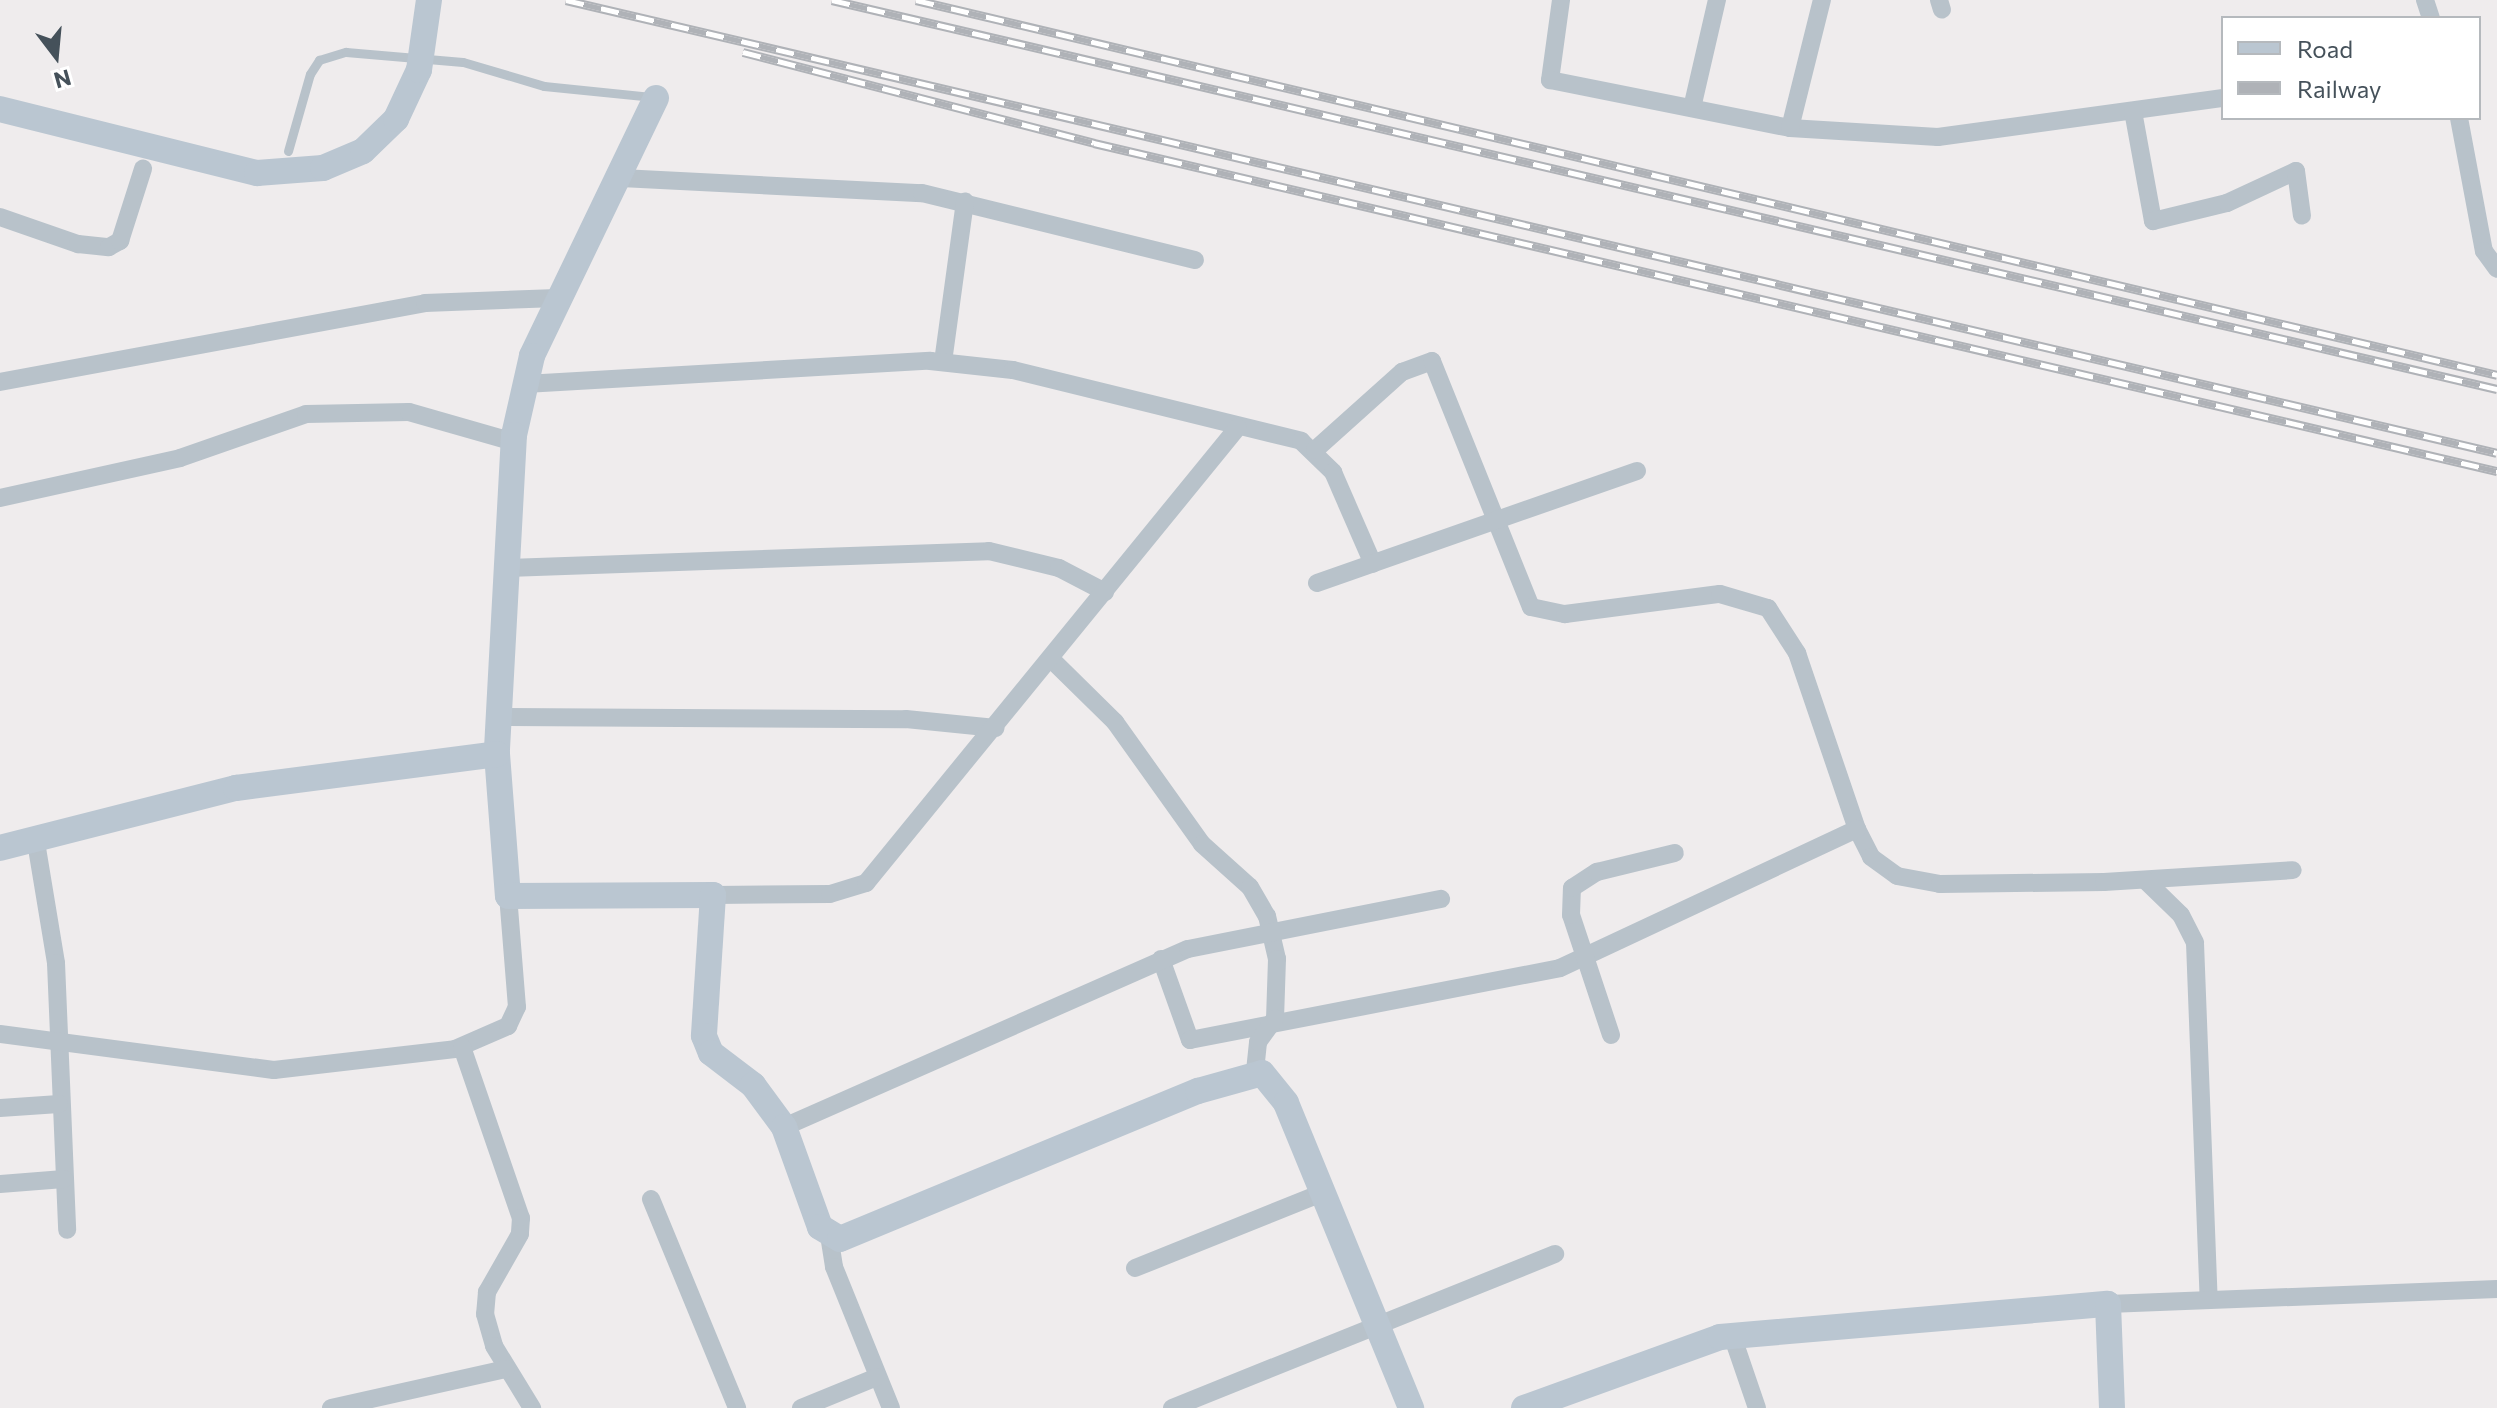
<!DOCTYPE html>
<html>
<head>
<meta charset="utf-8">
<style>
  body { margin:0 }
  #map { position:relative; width:2497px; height:1408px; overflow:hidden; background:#efeced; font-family:Commissioner,sans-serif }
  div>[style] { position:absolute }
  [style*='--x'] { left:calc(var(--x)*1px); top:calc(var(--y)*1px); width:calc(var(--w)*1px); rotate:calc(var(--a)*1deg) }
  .lane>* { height:9px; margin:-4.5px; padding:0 4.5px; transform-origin:4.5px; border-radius:4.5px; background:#b8c2ca }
  .street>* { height:18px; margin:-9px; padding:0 9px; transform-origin:9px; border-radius:9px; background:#b8c2ca }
  .secondary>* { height:26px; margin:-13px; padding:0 13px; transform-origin:13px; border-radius:13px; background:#bac6d1 }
  .rail>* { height:9px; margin-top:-4.5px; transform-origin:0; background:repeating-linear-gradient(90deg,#fff 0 18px,#afb2b7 0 36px); box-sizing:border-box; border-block:2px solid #afb2b7 }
  .secondary-bridge>* { height:26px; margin:-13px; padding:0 13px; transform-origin:13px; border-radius:13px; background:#bac6d1 }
  span { translate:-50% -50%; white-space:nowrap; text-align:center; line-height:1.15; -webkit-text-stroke:8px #fff; paint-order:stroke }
  .legend { position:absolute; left:2221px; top:16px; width:260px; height:104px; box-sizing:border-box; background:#fff; border:2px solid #b5b9bd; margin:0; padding:10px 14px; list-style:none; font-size:24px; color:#45515a }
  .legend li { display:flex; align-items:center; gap:16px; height:40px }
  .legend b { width:40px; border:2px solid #b5b9bd }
  .north { position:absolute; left:16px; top:16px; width:80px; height:80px; -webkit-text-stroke:6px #fff; paint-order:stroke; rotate:164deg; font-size:22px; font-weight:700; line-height:32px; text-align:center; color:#45515a }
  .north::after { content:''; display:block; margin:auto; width:28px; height:36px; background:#45515a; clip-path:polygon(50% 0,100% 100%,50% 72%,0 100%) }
</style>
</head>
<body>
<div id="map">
  <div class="lane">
    <div style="--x:288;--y:151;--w:80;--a:-74.1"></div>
    <div style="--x:310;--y:74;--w:17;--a:-57"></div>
    <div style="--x:319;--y:60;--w:28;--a:-17"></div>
    <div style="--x:346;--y:52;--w:117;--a:4.9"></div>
    <div style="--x:463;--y:62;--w:84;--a:16.5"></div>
    <div style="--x:544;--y:86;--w:110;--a:5.8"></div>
  </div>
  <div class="street">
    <div style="--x:1561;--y:0;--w:81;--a:97.8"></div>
    <div style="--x:1550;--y:80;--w:245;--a:11.3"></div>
    <div style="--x:1790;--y:128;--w:148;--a:3.5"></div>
    <div style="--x:1938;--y:137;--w:288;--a:-7.8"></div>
    <div style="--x:1939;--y:0;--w:10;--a:73"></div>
    <div style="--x:2425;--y:0;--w:19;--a:72"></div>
    <div style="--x:1692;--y:108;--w:111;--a:-77"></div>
    <div style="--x:2133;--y:111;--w:112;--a:79.7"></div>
    <div style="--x:2153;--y:221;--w:76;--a:-13.7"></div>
    <div style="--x:2227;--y:203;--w:76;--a:-24.9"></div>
    <div style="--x:2296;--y:171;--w:45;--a:82.4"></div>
    <div style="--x:2459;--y:118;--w:135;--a:79.4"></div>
    <div style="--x:2484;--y:251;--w:22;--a:54"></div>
    <div style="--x:1790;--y:128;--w:132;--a:-76"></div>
    <div style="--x:621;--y:178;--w:301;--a:2.9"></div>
    <div style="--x:922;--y:193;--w:281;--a:13.8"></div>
    <div style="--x:0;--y:217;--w:83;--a:19.1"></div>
    <div style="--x:78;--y:244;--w:31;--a:6"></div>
    <div style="--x:109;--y:247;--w:13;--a:-29"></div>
    <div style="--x:120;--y:241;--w:76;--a:-72.3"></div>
    <div style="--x:943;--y:362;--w:162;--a:-82.2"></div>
    <div style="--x:0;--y:382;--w:432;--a:-10.5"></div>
    <div style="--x:425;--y:303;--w:132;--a:-2.2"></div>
    <div style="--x:525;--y:384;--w:406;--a:-3.3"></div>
    <div style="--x:930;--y:361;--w:83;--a:6.2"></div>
    <div style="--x:1013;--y:370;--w:297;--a:13.8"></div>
    <div style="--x:1301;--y:441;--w:45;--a:44.1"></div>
    <div style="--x:1333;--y:472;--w:100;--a:66.5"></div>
    <div style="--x:1315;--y:450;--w:117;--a:-41.9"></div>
    <div style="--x:1402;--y:372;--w:32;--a:-20"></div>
    <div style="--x:1432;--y:361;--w:265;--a:68.1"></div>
    <div style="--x:1531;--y:607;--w:35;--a:12"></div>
    <div style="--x:1565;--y:614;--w:156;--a:-7.4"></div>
    <div style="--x:1720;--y:594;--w:50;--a:16.3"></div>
    <div style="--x:1768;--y:608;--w:54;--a:57.2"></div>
    <div style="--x:1797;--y:653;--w:186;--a:71.2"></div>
    <div style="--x:1857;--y:829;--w:31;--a:63"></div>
    <div style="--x:1871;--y:857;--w:32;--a:36"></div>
    <div style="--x:1897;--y:876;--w:44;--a:10.5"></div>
    <div style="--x:1940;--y:884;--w:164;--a:-0.7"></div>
    <div style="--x:2104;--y:882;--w:189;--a:-3.6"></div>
    <div style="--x:0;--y:498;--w:184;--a:-12.5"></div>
    <div style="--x:180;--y:458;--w:133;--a:-19.2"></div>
    <div style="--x:306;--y:414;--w:103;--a:-1.1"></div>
    <div style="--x:409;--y:412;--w:109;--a:15.9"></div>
    <div style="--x:507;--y:568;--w:482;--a:-2"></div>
    <div style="--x:989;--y:551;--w:72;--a:13.7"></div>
    <div style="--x:1059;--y:568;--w:52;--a:27.6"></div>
    <div style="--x:1317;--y:583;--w:339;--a:-19.3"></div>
    <div style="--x:1051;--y:659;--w:90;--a:44.5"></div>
    <div style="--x:1115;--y:722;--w:150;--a:54.5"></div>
    <div style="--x:1202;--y:844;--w:64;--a:41.9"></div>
    <div style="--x:1250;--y:887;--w:34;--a:60"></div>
    <div style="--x:1267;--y:916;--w:44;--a:76.9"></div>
    <div style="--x:1277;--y:959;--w:60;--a:91.9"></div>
    <div style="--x:498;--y:717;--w:408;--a:0.3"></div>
    <div style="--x:906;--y:719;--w:90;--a:5.7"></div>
    <div style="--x:35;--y:836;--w:129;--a:80.6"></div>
    <div style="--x:56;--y:963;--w:267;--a:87.6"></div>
    <div style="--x:2145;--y:880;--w:50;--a:44.2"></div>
    <div style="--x:2181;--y:915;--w:31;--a:63"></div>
    <div style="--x:2195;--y:943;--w:357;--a:87.8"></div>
    <div style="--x:713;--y:895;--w:117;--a:-0.5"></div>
    <div style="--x:830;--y:894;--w:38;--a:-17"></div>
    <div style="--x:866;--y:883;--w:588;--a:-50.79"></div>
    <div style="--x:1161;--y:959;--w:86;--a:70.3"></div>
    <div style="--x:1190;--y:1040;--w:377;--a:-11"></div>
    <div style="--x:1560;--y:968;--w:328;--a:-25.1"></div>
    <div style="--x:0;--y:1034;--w:276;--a:7.5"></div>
    <div style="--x:274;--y:1070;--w:182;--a:-6.6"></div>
    <div style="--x:455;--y:1049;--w:58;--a:-23.5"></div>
    <div style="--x:508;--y:1026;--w:21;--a:-65"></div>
    <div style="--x:517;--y:1007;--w:111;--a:-94.6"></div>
    <div style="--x:1611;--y:1035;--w:126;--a:-108.4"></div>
    <div style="--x:1571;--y:915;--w:27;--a:-88"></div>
    <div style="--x:1572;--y:888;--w:30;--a:-33"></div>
    <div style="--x:1597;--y:872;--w:80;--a:-13.7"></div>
    <div style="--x:462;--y:1047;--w:181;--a:71"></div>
    <div style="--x:521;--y:1218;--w:16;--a:94"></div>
    <div style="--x:520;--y:1234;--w:67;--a:119.6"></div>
    <div style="--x:487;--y:1292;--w:22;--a:95"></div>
    <div style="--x:485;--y:1314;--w:33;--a:74"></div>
    <div style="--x:494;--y:1346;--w:73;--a:58.5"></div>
    <div style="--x:1255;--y:1071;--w:29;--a:-84"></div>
    <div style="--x:1258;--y:1042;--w:29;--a:-54"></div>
    <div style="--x:0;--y:1108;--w:59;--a:-3.9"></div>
    <div style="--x:784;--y:1127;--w:441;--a:-23.8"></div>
    <div style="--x:1188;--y:949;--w:258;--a:-11.2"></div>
    <div style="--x:0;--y:1184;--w:64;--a:-4.5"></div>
    <div style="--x:651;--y:1199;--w:226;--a:67.6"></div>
    <div style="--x:829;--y:1235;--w:32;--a:81"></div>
    <div style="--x:834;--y:1267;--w:152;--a:68"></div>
    <div style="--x:1135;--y:1268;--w:201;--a:-21.9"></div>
    <div style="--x:2108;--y:1304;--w:389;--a:-2.2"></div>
    <div style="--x:1732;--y:1335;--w:77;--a:71.1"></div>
    <div style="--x:331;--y:1408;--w:179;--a:-12.6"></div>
    <div style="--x:801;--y:1408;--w:82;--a:-22.2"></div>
    <div style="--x:1172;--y:1408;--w:413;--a:-21.9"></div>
  </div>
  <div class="secondary">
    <div style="--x:656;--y:98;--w:286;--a:115.7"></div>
    <div style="--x:532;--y:356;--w:81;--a:102.8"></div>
    <div style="--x:514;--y:435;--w:319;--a:93.1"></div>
    <div style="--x:497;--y:754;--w:142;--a:85.6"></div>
    <div style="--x:508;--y:896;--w:205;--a:-0.3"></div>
    <div style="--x:713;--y:895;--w:141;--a:93.7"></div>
    <div style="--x:704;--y:1036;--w:18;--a:68"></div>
    <div style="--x:711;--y:1053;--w:53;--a:37.3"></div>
    <div style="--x:753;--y:1085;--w:52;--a:53.6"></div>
    <div style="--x:784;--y:1127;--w:106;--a:70.2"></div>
    <div style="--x:820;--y:1227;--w:23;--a:31"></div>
    <div style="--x:840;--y:1239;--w:387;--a:-22.5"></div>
    <div style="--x:1198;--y:1091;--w:66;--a:-15.7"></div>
    <div style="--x:1262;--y:1073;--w:38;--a:51"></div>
    <div style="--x:1286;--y:1103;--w:330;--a:67.7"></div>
    <div style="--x:0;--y:848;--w:244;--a:-14.3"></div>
    <div style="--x:236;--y:788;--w:263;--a:-7.4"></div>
    <div style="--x:1524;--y:1408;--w:208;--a:-19.9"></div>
    <div style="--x:1720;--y:1337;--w:389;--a:-4.9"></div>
    <div style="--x:2108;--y:1304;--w:104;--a:87.8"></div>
  </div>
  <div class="rail">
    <div style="--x:566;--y:0;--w:1983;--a:13.2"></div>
    <div style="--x:832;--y:0;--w:1710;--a:13.15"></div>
    <div style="--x:916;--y:0;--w:1625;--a:13.34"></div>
    <div style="--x:743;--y:52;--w:363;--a:14.5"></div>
    <div style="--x:1094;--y:143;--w:1441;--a:13.16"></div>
  </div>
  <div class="secondary-bridge">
    <div style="--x:0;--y:109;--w:265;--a:14"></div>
    <div style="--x:257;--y:173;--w:66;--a:-4.3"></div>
    <div style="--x:323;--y:168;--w:43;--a:-23"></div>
    <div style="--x:363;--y:151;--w:46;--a:-44.1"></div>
    <div style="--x:396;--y:119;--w:54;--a:-64.9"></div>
    <div style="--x:419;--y:70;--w:71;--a:-81.9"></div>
  </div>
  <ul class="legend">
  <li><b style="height:10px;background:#bac6d1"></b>Road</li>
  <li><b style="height:10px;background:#afb2b7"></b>Railway</li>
  </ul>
  <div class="north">N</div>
</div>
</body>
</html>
